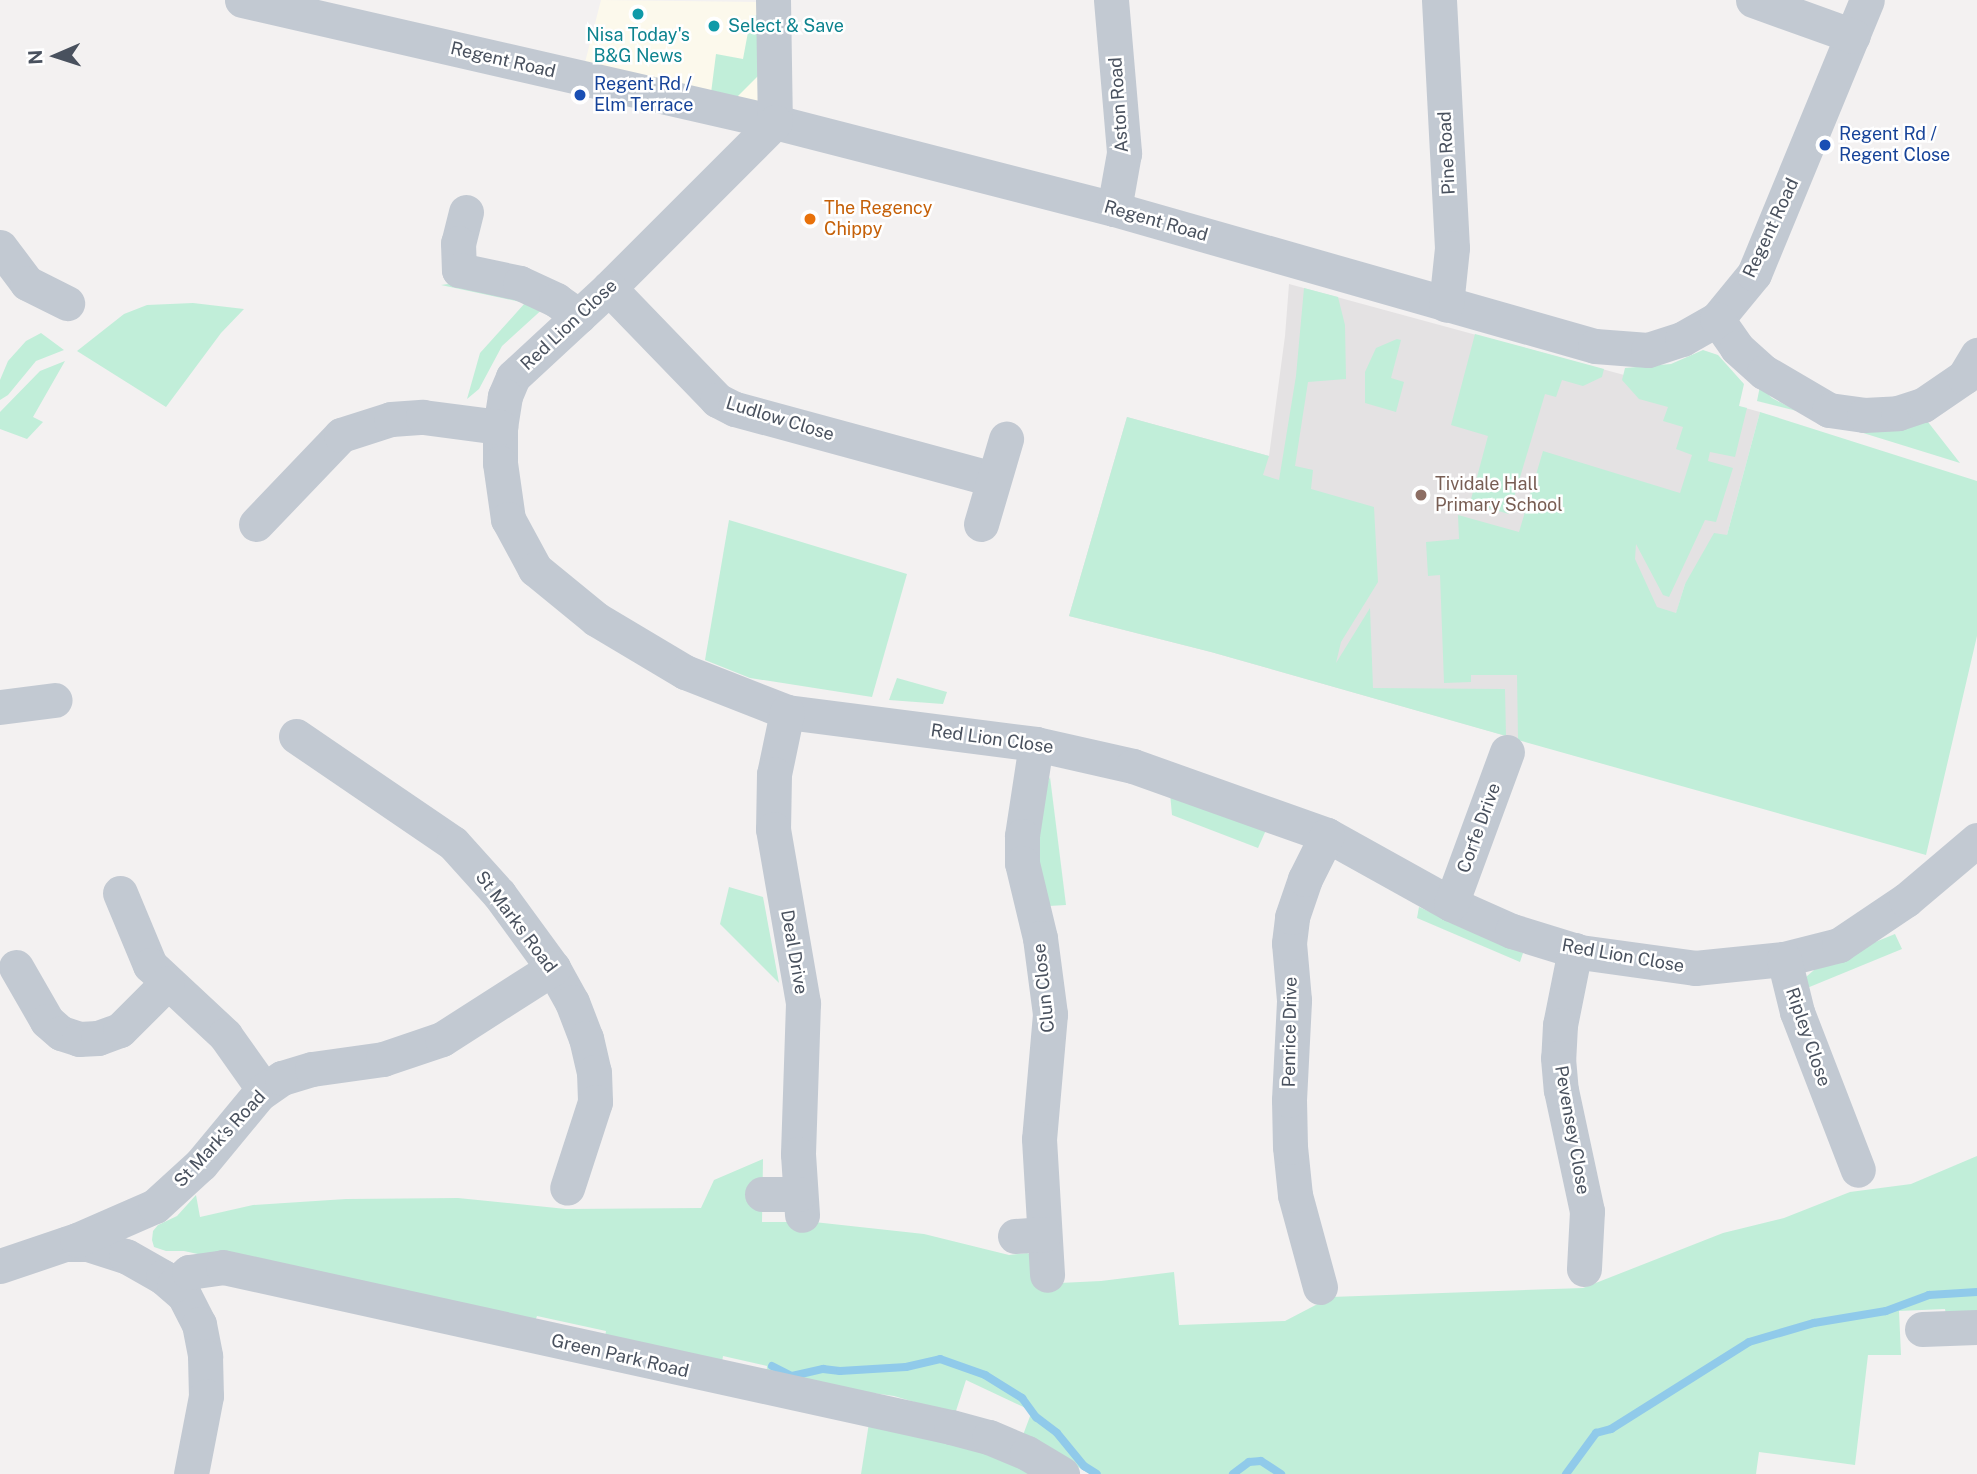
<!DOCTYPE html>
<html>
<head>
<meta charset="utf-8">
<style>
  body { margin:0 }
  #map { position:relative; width:1977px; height:1474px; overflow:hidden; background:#f3f1f1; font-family:"Public Sans",sans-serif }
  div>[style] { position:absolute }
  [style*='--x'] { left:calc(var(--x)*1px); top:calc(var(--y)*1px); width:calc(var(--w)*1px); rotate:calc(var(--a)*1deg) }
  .commercial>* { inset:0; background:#fcf9ec }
  .education>* { inset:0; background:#e4e2e3 }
  .green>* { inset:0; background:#c1eed9 }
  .stream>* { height:8px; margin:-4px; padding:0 4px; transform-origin:4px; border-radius:4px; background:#90caea }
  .minor>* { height:35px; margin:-17.5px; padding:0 17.5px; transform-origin:17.5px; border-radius:17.5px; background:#c2c9d2 }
  .dots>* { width:19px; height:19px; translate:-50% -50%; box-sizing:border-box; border:4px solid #fff; border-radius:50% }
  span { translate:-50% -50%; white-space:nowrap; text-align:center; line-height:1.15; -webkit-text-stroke:5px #fff; paint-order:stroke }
  .culture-label { font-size:18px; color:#0d838f }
  .left { translate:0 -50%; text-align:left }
  .street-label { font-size:18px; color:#49515e }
  .transit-label { font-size:18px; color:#164399 }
  .food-label { font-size:18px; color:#c56008 }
  .education-label { font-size:18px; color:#785e54 }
  .north { position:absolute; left:21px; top:21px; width:70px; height:70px; -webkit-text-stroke:5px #fff; paint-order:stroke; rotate:267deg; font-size:19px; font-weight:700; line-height:28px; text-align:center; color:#49515e }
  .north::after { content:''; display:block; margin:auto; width:24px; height:32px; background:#49515e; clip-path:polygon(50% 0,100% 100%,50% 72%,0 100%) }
</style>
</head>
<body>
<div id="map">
  <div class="commercial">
    <div style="clip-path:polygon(601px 0,759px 2px,775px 122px,581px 78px)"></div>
  </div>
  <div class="education">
    <div style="clip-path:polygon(1289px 284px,1760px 412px,1727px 535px,1685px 584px,1676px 614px,1657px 608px,1612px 766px,1211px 652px,1069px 616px,1127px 417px,1269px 456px,1285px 336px)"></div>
  </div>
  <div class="green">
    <div style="clip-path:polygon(760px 15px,762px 72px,735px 99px,711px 93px,716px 54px,743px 59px,751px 16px)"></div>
    <div style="clip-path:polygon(455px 283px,547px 305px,502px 346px,479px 389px,467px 399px,480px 353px,525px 303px,441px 285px)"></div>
    <div style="clip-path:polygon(1304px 288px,1338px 297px,1345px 325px,1346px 379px,1308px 382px,1295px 466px,1313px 470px,1311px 489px,1374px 507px,1378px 582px,1341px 642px,1336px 663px,1370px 608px,1373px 688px,1505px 689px,1506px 736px,1211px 652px,1069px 616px,1127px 417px,1269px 456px,1263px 475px,1279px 480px,1296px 376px)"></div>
    <div style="clip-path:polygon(193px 303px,244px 309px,221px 333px,166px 407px,77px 351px,124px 314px,147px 305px)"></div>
    <div style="clip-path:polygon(41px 333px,64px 350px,36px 361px,8px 395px,0 400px,0 380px,8px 361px,26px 341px)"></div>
    <div style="clip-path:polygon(1475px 334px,1604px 369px,1602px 377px,1583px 386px,1562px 380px,1556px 397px,1545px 394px,1509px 514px,1470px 503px,1488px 436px,1451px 425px)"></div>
    <div style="clip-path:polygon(1397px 339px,1401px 340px,1391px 378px,1404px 382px,1396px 412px,1365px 403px,1365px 372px,1376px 348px)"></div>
    <div style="clip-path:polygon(1703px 350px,1718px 355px,1744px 384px,1739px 406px,1747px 408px,1735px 457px,1710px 452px,1708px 461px,1733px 468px,1716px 522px,1705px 520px,1669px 597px,1663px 595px,1636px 544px,1635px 559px,1657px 607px,1676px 613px,1685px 584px,1714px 533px,1727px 535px,1760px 412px,1977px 481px,1977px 636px,1926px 855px,1518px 740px,1517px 675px,1471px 675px,1471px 682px,1444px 683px,1440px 575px,1428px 576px,1426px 542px,1459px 539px,1458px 515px,1519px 532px,1543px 451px,1680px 493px,1692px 455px,1676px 449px,1683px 427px,1663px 421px,1668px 407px,1639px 399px,1622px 380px,1625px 368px,1671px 364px)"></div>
    <div style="clip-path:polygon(65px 361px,33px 417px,43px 422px,27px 439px,0 429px,0 412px,40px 371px)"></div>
    <div style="clip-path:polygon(1760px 386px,1772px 398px,1797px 411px,1757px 401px)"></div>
    <div style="clip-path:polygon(1928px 422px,1960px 463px,1847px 428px,1903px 425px)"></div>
    <div style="clip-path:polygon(729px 520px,907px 574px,872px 697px,750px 678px,705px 660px)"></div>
    <div style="clip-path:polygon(897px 678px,947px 692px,943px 704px,889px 700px)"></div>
    <div style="clip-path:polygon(1050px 777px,1066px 905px,1049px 906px,1036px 850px,1041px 798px)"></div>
    <div style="clip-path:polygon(1170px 793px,1266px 830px,1258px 848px,1172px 815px)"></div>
    <div style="clip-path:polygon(729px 887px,763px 897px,779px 983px,720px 924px)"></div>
    <div style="clip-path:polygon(1419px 907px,1523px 953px,1520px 962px,1417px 918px)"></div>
    <div style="clip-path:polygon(1895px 934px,1902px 949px,1807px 988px,1806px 977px,1821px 964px)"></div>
    <div style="clip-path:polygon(1977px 1156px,1977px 1314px,1946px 1315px,1945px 1309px,1899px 1311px,1901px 1355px,1868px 1355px,1855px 1465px,1759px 1452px,1756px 1474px,1090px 1474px,1023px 1435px,1032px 1411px,966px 1380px,955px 1414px,894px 1396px,766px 1378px,767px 1366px,723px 1356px,721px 1368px,604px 1343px,606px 1331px,537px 1316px,533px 1327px,184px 1251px,166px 1251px,154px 1247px,152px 1240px,153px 1231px,158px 1225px,177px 1216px,196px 1195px,200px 1217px,253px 1205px,346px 1199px,458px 1198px,566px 1209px,701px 1208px,714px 1180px,763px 1159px,762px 1222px,814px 1222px,924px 1234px,1009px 1255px,1027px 1253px,1030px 1254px,1039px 1284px,1101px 1281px,1174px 1272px,1179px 1325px,1285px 1321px,1331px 1297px,1583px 1288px,1723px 1233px,1784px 1218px,1850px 1192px,1911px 1184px)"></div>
    <div style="clip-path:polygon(869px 1423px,942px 1436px,1033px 1474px,861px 1474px)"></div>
  </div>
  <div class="stream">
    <div style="--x:772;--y:1366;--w:22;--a:27"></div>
    <div style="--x:792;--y:1376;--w:32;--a:-13"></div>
    <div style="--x:823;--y:1369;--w:17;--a:7"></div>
    <div style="--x:840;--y:1371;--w:66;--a:-3.5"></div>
    <div style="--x:906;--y:1367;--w:35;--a:-13"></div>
    <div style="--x:940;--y:1359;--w:48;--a:19.6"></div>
    <div style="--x:985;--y:1375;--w:44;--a:31.9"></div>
    <div style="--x:1022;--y:1398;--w:24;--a:54"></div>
    <div style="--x:1036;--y:1417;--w:26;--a:37"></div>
    <div style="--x:1057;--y:1433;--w:43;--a:50.7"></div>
    <div style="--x:1084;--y:1466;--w:15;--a:32"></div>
    <div style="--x:1233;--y:1474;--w:20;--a:-37"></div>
    <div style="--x:1249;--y:1462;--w:12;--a:-5"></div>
    <div style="--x:1261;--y:1461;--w:24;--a:33"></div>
    <div style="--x:1566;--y:1474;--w:51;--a:-53.8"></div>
    <div style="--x:1596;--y:1433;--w:16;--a:-15"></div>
    <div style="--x:1611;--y:1429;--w:163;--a:-32.2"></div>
    <div style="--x:1749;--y:1342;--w:68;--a:-16.3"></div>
    <div style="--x:1814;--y:1323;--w:73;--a:-9.5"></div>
    <div style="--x:1886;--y:1311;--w:46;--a:-20.4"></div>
    <div style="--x:1929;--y:1295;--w:48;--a:-3.6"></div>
  </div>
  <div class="minor">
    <div style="--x:242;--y:0;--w:547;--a:12.89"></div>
    <div style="--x:775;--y:122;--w:350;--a:14.4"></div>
    <div style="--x:1114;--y:209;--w:500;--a:15.9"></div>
    <div style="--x:1595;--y:346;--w:53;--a:4.3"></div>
    <div style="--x:1648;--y:350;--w:36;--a:-18"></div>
    <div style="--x:1682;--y:339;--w:40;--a:-29.7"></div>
    <div style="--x:1717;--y:319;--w:58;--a:-50.6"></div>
    <div style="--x:1754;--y:274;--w:296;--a:-67.6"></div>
    <div style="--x:773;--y:0;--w:122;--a:89.1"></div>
    <div style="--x:1111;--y:0;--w:154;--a:85.1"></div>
    <div style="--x:1124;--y:153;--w:57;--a:100.1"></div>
    <div style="--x:1439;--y:0;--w:248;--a:87"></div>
    <div style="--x:1452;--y:248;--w:57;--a:96"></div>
    <div style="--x:1753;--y:0;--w:106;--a:19.8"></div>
    <div style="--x:775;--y:122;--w:235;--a:135"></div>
    <div style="--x:609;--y:288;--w:131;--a:137.2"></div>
    <div style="--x:513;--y:377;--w:21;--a:113"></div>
    <div style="--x:505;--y:396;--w:31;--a:99"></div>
    <div style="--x:500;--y:427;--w:36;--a:90"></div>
    <div style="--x:500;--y:463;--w:57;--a:81.9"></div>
    <div style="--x:508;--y:519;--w:57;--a:61.6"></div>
    <div style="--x:535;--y:569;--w:79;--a:39.3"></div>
    <div style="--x:596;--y:619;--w:104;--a:30.8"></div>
    <div style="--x:685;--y:672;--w:110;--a:21.4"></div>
    <div style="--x:787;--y:712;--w:251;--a:7.3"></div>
    <div style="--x:1036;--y:744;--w:99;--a:12.8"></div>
    <div style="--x:1133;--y:766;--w:206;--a:19.6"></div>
    <div style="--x:1327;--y:835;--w:142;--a:29.1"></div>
    <div style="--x:1451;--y:904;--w:67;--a:23.9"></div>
    <div style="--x:1512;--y:931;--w:71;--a:17.2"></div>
    <div style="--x:1580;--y:952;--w:116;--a:7.9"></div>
    <div style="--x:1695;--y:968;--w:89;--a:-5.8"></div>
    <div style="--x:1784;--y:959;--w:57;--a:-14.3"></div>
    <div style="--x:1839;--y:945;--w:81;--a:-33.9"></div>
    <div style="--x:1906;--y:900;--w:93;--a:-40.2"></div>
    <div style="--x:466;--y:212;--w:32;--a:104"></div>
    <div style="--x:458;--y:243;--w:27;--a:88"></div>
    <div style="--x:459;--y:270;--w:62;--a:12"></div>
    <div style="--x:520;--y:283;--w:40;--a:25"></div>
    <div style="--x:556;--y:300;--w:28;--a:35"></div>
    <div style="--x:0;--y:247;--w:45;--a:53.1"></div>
    <div style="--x:27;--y:283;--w:45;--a:26.6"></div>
    <div style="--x:609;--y:288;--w:156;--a:46"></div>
    <div style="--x:717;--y:400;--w:20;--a:27"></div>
    <div style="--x:735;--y:409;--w:267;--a:15.2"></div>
    <div style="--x:1717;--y:319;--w:35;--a:55"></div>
    <div style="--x:1737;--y:348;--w:36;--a:42"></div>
    <div style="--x:1764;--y:372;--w:75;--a:30.3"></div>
    <div style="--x:1829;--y:410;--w:35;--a:8"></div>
    <div style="--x:1864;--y:415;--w:34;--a:-3"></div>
    <div style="--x:1898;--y:413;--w:26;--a:-18"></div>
    <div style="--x:1923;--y:405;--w:50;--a:-34.3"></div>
    <div style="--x:1964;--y:377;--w:26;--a:-59"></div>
    <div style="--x:256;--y:524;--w:123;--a:-46.3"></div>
    <div style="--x:341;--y:435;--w:52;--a:-17.7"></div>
    <div style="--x:391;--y:419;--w:32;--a:-4"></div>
    <div style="--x:423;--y:417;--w:78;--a:7.4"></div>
    <div style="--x:981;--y:524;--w:89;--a:-73.6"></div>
    <div style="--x:0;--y:707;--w:55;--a:-7.3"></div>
    <div style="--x:787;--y:712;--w:63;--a:101.8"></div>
    <div style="--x:774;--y:774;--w:55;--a:91"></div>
    <div style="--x:773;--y:829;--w:177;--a:80.2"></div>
    <div style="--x:803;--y:1003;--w:151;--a:91.9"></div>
    <div style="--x:798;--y:1154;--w:61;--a:86.2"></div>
    <div style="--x:296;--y:736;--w:190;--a:34.3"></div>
    <div style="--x:453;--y:843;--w:69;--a:48"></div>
    <div style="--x:499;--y:894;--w:92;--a:53.9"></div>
    <div style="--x:553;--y:968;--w:39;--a:61"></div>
    <div style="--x:572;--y:1002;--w:39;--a:69"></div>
    <div style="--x:586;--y:1038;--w:35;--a:77"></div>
    <div style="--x:594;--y:1072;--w:30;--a:88"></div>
    <div style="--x:595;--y:1102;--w:90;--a:108"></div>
    <div style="--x:1036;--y:744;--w:93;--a:98.7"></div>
    <div style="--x:1022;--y:836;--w:27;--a:90"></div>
    <div style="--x:1022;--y:863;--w:77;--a:76.5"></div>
    <div style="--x:1040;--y:938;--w:77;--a:82.5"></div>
    <div style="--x:1050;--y:1014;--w:125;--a:95"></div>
    <div style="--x:1039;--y:1139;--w:136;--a:86.6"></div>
    <div style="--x:120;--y:893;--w:78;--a:67.4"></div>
    <div style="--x:150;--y:965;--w:103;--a:43"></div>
    <div style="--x:225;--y:1035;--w:67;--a:54.7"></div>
    <div style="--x:1451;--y:904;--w:162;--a:-69.8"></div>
    <div style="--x:1575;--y:950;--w:76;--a:101.3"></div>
    <div style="--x:1560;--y:1025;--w:33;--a:93"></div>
    <div style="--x:1558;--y:1058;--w:32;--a:85"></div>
    <div style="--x:1561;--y:1090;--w:124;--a:77.9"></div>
    <div style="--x:1587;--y:1211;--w:58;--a:93"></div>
    <div style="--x:1784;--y:959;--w:55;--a:76.2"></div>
    <div style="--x:1797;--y:1012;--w:169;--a:68.9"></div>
    <div style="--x:16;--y:967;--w:62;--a:60.1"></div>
    <div style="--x:47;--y:1021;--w:18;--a:41"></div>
    <div style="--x:61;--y:1033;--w:19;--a:18"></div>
    <div style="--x:79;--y:1039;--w:19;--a:-3"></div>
    <div style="--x:98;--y:1038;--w:23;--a:-20"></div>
    <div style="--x:120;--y:1030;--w:66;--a:-45"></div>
    <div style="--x:762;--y:1194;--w:37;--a:0"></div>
    <div style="--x:1015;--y:1236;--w:29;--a:-4"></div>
    <div style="--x:66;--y:1244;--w:22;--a:0"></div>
    <div style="--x:88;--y:1244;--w:40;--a:18"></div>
    <div style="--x:126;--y:1256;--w:43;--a:29.6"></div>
    <div style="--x:163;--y:1277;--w:28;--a:41"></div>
    <div style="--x:184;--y:1295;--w:33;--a:63"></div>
    <div style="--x:199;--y:1324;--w:33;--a:79"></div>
    <div style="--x:205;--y:1356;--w:40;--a:88.6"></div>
    <div style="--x:206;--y:1396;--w:79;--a:100.9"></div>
    <div style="--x:0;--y:1266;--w:81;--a:-18.7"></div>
    <div style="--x:77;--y:1240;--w:85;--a:-23.6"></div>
    <div style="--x:155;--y:1206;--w:62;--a:-42.4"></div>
    <div style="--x:201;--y:1164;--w:91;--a:-50.4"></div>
    <div style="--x:259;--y:1094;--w:28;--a:-35"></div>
    <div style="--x:282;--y:1078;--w:31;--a:-17"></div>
    <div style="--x:312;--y:1069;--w:72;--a:-8"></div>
    <div style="--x:383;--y:1059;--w:62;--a:-18.7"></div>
    <div style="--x:442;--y:1039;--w:132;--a:-32.6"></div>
    <div style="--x:174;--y:1285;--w:20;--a:-41"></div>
    <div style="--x:189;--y:1272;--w:34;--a:-8"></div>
    <div style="--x:223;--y:1267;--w:745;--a:12.4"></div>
    <div style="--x:951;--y:1427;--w:39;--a:15"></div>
    <div style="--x:989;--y:1437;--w:41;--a:22.8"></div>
    <div style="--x:1027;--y:1453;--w:41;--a:31"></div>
    <div style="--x:1320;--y:1287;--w:95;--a:-105.2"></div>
    <div style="--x:1295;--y:1195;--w:48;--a:-95.9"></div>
    <div style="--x:1290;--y:1147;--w:47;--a:-91.2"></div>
    <div style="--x:1289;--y:1100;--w:100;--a:-87.1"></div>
    <div style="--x:1294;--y:1000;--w:57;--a:-95"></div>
    <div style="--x:1289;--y:943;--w:26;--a:-83"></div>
    <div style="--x:1292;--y:917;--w:40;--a:-71.1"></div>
    <div style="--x:1305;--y:879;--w:49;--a:-63.4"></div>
    <div style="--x:1922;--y:1329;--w:55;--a:-2.1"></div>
  </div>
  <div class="dots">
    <div style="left:638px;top:14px;background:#0f9aa8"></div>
    <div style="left:714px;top:26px;background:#0f9aa8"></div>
    <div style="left:580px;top:95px;background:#1a4fb4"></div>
    <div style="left:1825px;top:145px;background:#1a4fb4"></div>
    <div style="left:810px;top:219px;background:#e8710a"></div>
    <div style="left:1421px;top:495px;background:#8d6e63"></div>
  </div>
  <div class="culture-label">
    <span class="left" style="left:728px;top:26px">Select &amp; Save</span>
    <span style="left:638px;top:46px">Nisa Today's<br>B&amp;G News</span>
  </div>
  <div class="street-label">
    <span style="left:503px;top:60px;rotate:13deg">Regent Road</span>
    <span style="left:1119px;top:105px;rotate:-94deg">Aston Road</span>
    <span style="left:1447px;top:153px;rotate:-93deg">Pine Road</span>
    <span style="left:1156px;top:221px;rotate:16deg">Regent Road</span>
    <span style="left:1771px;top:228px;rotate:-65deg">Regent Road</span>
    <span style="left:569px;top:325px;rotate:-43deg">Red Lion Close</span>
    <span style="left:780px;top:419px;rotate:17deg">Ludlow Close</span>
    <span style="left:992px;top:739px;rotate:8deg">Red Lion Close</span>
    <span style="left:1479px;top:828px;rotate:-70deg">Corfe Drive</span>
    <span style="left:516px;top:922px;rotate:53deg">St Marks Road</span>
    <span style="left:794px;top:952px;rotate:80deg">Deal Drive</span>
    <span style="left:1623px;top:956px;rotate:10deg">Red Lion Close</span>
    <span style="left:1044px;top:988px;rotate:-96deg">Clun Close</span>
    <span style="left:1290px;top:1032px;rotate:-89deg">Penrice Drive</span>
    <span style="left:1808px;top:1037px;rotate:71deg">Ripley Close</span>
    <span style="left:1572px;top:1130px;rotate:80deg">Pevensey Close</span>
    <span style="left:220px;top:1139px;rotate:-47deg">St Mark's Road</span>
    <span style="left:620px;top:1356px;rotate:13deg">Green Park Road</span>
  </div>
  <div class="transit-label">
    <span class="left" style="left:594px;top:95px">Regent Rd /<br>Elm Terrace</span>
    <span class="left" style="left:1839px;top:145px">Regent Rd /<br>Regent Close</span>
  </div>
  <div class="food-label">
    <span class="left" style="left:824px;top:219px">The Regency<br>Chippy</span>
  </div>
  <div class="education-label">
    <span class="left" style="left:1435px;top:495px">Tividale Hall<br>Primary School</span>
  </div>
  <div class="north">N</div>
</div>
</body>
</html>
